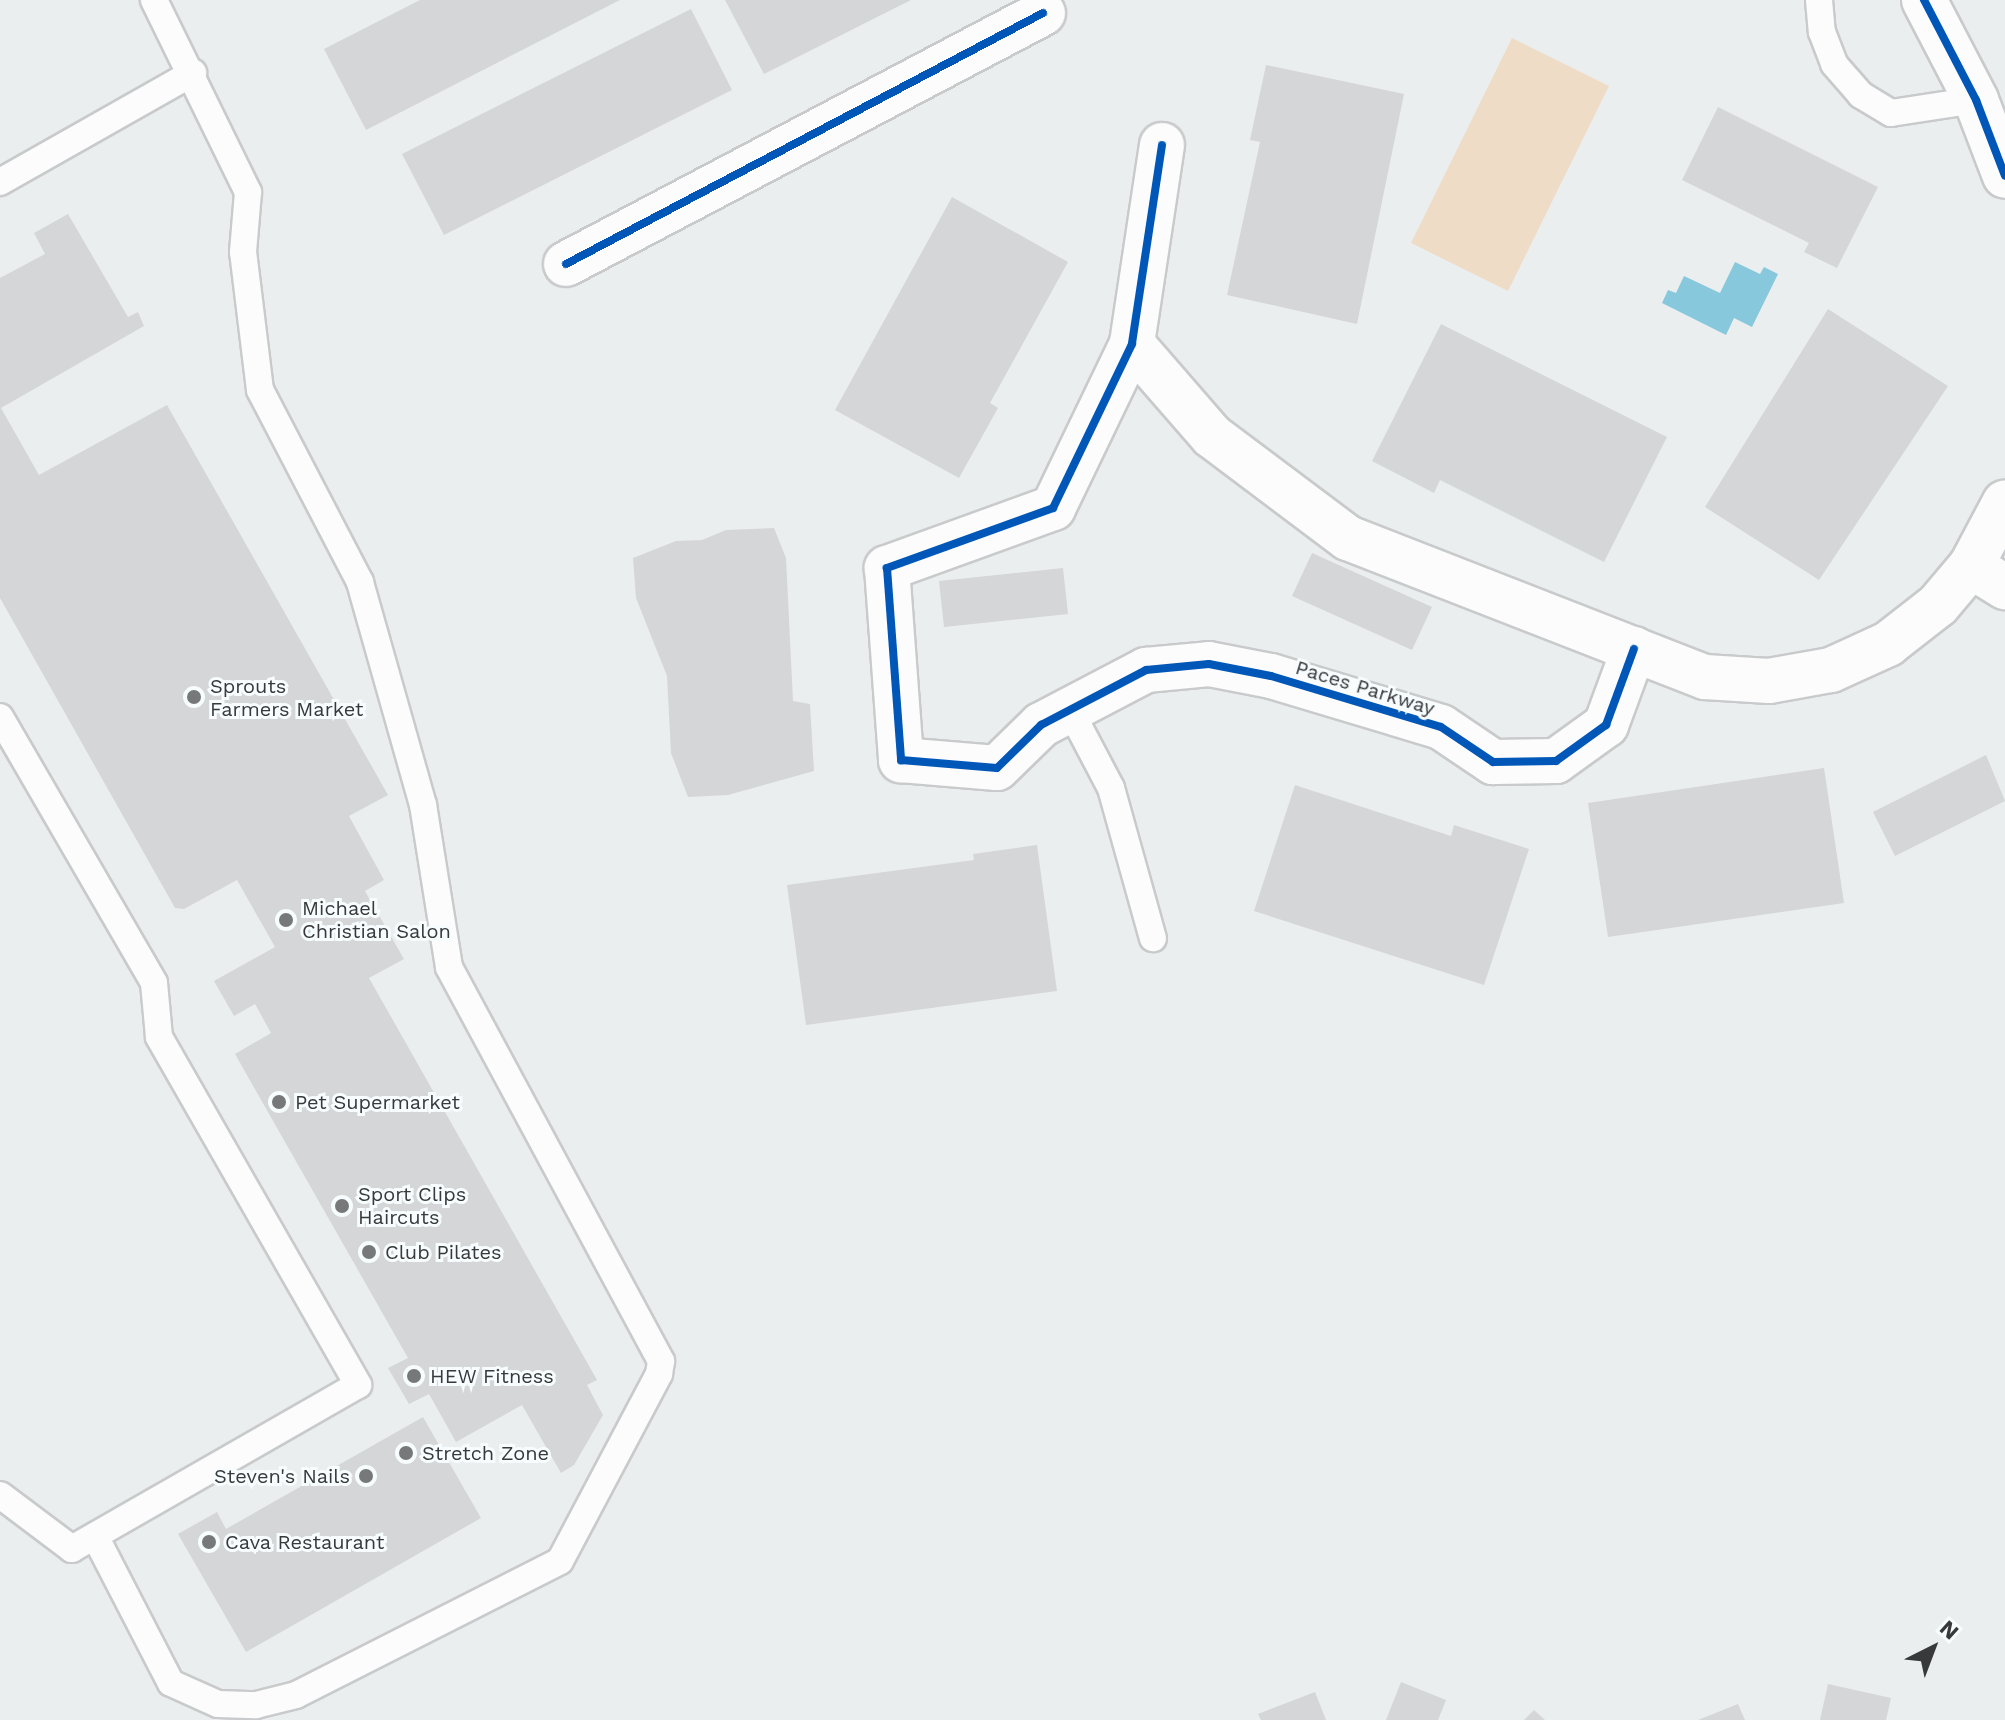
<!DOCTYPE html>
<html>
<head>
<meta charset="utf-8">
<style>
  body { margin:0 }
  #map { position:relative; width:2005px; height:1720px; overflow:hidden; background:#ebeeef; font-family:"Work Sans",sans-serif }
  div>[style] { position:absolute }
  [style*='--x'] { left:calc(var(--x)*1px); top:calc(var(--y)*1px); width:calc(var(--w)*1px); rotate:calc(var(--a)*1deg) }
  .green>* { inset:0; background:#efdcc6 }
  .water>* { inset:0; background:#87c8dd }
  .building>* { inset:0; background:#d4d6d7 }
  .roads { filter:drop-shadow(2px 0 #c8cacb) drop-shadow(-2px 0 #c8cacb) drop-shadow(0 2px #c8cacb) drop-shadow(0 -2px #c8cacb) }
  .service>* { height:26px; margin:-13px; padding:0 13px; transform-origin:13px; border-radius:13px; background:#fcfcfd }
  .minor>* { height:44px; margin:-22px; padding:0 22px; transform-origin:22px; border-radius:22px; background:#fcfcfd }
  .cycleway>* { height:8px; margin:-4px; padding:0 4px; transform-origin:4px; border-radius:4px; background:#0057b8 }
  .dots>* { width:22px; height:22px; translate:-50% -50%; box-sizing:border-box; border:4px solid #f7fcfe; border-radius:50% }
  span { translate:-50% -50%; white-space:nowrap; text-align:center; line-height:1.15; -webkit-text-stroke:6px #f7fcfe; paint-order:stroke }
  .poi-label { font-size:20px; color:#37393a }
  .left { translate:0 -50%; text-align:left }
  .right { translate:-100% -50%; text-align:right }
  .street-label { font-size:20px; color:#37393a }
  .north { position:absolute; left:1893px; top:1608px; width:80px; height:80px; -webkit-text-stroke:6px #f7fcfe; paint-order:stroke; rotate:42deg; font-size:22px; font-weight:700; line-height:32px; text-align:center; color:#37393a }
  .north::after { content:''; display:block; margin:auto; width:28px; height:36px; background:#37393a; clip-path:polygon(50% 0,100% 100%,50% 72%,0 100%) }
</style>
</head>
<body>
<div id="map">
  <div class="green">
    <div style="clip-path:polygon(1512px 38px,1609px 86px,1508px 291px,1411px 243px)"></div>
  </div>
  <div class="water">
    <div style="clip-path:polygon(1735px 262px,1760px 274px,1764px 267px,1778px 274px,1752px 327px,1734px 318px,1726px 335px,1662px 303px,1668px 290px,1676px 293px,1684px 276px,1720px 293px)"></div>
  </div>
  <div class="building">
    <div style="clip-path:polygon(420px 0,620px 0,366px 130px,324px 49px)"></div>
    <div style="clip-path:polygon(725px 0,911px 0,764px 74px)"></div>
    <div style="clip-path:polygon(691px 9px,732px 90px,444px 235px,402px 154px)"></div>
    <div style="clip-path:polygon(1266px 65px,1404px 94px,1357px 324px,1227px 295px,1260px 142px,1250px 140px)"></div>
    <div style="clip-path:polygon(1718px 107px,1878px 187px,1837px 268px,1804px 252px,1809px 243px,1682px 180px)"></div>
    <div style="clip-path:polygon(952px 197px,1068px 262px,990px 403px,998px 408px,959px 478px,835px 410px)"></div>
    <div style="clip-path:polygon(68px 214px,128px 317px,138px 312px,144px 326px,1px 408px,39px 475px,167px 405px,388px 795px,349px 816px,384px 880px,365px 891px,404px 959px,369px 978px,597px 1380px,587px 1385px,603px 1415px,574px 1465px,561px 1473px,522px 1405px,456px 1442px,429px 1394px,409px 1404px,388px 1368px,408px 1358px,235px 1054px,271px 1033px,255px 1004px,234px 1016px,214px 981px,275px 947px,237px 880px,184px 909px,175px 908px,0 598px,0 278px,45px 254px,34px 233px)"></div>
    <div style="clip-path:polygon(1828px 309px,1948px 386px,1819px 580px,1705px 507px)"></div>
    <div style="clip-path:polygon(1441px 324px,1667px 437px,1604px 562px,1440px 480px,1434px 493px,1372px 461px)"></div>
    <div style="clip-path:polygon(774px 528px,786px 558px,793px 701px,810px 704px,814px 771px,728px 795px,688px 797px,671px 753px,667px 676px,636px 598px,633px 558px,676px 541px,702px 540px,726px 530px)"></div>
    <div style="clip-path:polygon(1312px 553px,1432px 607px,1412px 650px,1292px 596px)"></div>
    <div style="clip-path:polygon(1063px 568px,1068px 614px,944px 627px,939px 581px)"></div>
    <div style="clip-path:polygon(1986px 755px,2005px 801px,1895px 856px,1873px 812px)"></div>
    <div style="clip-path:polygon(1824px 768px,1844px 903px,1608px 937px,1588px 803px)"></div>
    <div style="clip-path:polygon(1295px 785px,1451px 836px,1454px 825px,1529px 849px,1484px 985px,1254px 911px)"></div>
    <div style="clip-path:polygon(1037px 845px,1057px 991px,806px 1025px,787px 885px,974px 860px,973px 854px)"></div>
    <div style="clip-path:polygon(423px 1417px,481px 1518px,246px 1652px,178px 1534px,217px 1512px,226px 1529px)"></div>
    <div style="clip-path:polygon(1401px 1682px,1446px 1700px,1438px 1720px,1386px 1720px)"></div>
    <div style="clip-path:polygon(1828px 1684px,1891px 1698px,1886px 1720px,1820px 1720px)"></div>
    <div style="clip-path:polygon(1315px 1692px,1326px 1720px,1261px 1720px,1258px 1714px)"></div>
    <div style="clip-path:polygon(1738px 1704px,1745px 1720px,1698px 1720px)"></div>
    <div style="clip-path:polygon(1534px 1710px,1545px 1720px,1524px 1720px)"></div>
  </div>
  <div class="roads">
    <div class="service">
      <div style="--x:1819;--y:0;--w:32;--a:85"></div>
      <div style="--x:1822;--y:32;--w:34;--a:69"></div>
      <div style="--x:1834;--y:64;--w:41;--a:48.9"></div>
      <div style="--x:1861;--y:95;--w:35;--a:31"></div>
      <div style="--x:1891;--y:113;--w:86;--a:-8.7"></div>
      <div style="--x:0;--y:182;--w:222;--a:-29.5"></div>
      <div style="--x:1070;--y:710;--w:88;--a:62.3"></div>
      <div style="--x:1111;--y:788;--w:156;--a:74.4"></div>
      <div style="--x:0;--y:717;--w:307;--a:59.9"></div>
      <div style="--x:154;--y:983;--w:54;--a:84.7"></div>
      <div style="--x:159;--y:1037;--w:401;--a:60.2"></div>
      <div style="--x:358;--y:1385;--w:330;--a:150.2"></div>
      <div style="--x:72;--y:1549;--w:90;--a:-143.1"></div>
      <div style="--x:95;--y:1536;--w:165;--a:62.7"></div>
      <div style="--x:171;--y:1683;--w:51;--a:24.1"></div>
      <div style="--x:218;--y:1704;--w:38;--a:2"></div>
      <div style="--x:256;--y:1705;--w:41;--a:-14"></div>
      <div style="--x:296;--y:1695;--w:296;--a:-26.9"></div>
      <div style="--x:560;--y:1561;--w:212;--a:-62.1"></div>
      <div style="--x:659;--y:1374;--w:13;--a:-81"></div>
      <div style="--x:661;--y:1361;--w:447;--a:-118.3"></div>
      <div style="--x:449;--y:967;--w:164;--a:-99.1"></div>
      <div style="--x:423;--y:805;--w:232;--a:-105.8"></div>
      <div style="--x:360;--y:582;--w:216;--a:-117.5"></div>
      <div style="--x:260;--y:390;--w:139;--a:-97"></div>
      <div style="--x:243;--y:252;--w:60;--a:-85.2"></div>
      <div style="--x:248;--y:192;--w:214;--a:-116.1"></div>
    </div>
    <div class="minor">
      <div style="--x:1924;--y:0;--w:113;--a:62.5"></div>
      <div style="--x:1976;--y:100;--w:81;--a:69.1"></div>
      <div style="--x:1162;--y:145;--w:201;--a:98.6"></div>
      <div style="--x:1132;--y:344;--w:182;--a:115.7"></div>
      <div style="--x:1053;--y:508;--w:177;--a:160.1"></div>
      <div style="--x:887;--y:568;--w:193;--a:85.8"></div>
      <div style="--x:901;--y:760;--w:96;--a:4.8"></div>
      <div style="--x:997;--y:768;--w:62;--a:-44.3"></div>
      <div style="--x:1041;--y:725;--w:119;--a:-27.6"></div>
      <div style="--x:1146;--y:670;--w:63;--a:-5.4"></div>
      <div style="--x:1209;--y:664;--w:63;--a:11"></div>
      <div style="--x:1271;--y:676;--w:177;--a:16.7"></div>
      <div style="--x:1441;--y:727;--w:63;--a:33.9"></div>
      <div style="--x:1493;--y:762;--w:63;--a:-0.9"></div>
      <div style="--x:1556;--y:761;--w:62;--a:-35.8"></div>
      <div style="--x:1606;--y:725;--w:81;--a:-69.8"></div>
      <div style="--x:566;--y:264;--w:539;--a:-27.75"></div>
      <div style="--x:1132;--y:344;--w:122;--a:49"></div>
      <div style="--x:1212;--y:436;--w:170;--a:36.9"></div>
      <div style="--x:1348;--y:538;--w:383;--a:21.3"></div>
      <div style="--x:1705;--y:677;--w:64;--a:3.6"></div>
      <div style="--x:1769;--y:681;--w:63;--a:-10.1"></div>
      <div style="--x:1831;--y:670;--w:63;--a:-24.5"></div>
      <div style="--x:1888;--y:644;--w:63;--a:-38"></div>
      <div style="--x:1938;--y:605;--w:51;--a:-49.8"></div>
      <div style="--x:1971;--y:566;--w:72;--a:-62"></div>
      <div style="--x:1971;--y:566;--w:40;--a:32"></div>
    </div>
  </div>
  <div class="cycleway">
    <div style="--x:1924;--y:0;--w:113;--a:62.5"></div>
    <div style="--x:1976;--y:100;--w:81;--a:69.1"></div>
    <div style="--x:1162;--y:145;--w:201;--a:98.6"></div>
    <div style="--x:1132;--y:344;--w:182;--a:115.7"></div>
    <div style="--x:1053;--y:508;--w:177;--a:160.1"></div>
    <div style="--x:887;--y:568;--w:193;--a:85.8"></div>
    <div style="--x:901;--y:760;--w:96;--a:4.8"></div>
    <div style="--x:997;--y:768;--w:62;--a:-44.3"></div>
    <div style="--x:1041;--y:725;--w:119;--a:-27.6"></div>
    <div style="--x:1146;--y:670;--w:63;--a:-5.4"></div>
    <div style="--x:1209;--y:664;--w:63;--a:11"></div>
    <div style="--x:1271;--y:676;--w:177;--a:16.7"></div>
    <div style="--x:1441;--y:727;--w:63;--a:33.9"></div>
    <div style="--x:1493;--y:762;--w:63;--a:-0.9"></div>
    <div style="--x:1556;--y:761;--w:62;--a:-35.8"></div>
    <div style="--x:1606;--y:725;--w:81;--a:-69.8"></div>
    <div style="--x:566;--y:264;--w:539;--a:-27.75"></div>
  </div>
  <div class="dots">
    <div style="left:194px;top:697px;background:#767879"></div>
    <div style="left:286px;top:920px;background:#767879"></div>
    <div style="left:279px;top:1102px;background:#767879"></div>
    <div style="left:342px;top:1206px;background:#767879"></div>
    <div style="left:369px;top:1252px;background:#767879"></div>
    <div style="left:414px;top:1376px;background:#767879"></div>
    <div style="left:406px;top:1453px;background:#767879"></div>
    <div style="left:366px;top:1476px;background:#767879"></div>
    <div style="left:209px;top:1542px;background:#767879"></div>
  </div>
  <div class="poi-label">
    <span class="left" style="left:210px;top:698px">Sprouts<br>Farmers Market</span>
    <span class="left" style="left:302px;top:920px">Michael<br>Christian Salon</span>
    <span class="left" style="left:295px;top:1102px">Pet Supermarket</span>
    <span class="left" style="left:358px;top:1206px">Sport Clips<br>Haircuts</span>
    <span class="left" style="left:385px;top:1252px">Club Pilates</span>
    <span class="left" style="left:430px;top:1376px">HEW Fitness</span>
    <span class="left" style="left:422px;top:1453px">Stretch Zone</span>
    <span class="right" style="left:350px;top:1476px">Steven's Nails</span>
    <span class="left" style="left:225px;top:1542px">Cava Restaurant</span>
  </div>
  <div class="street-label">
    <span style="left:1365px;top:688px;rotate:17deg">Paces Parkway</span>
  </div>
  <div class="north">N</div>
</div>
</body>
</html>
